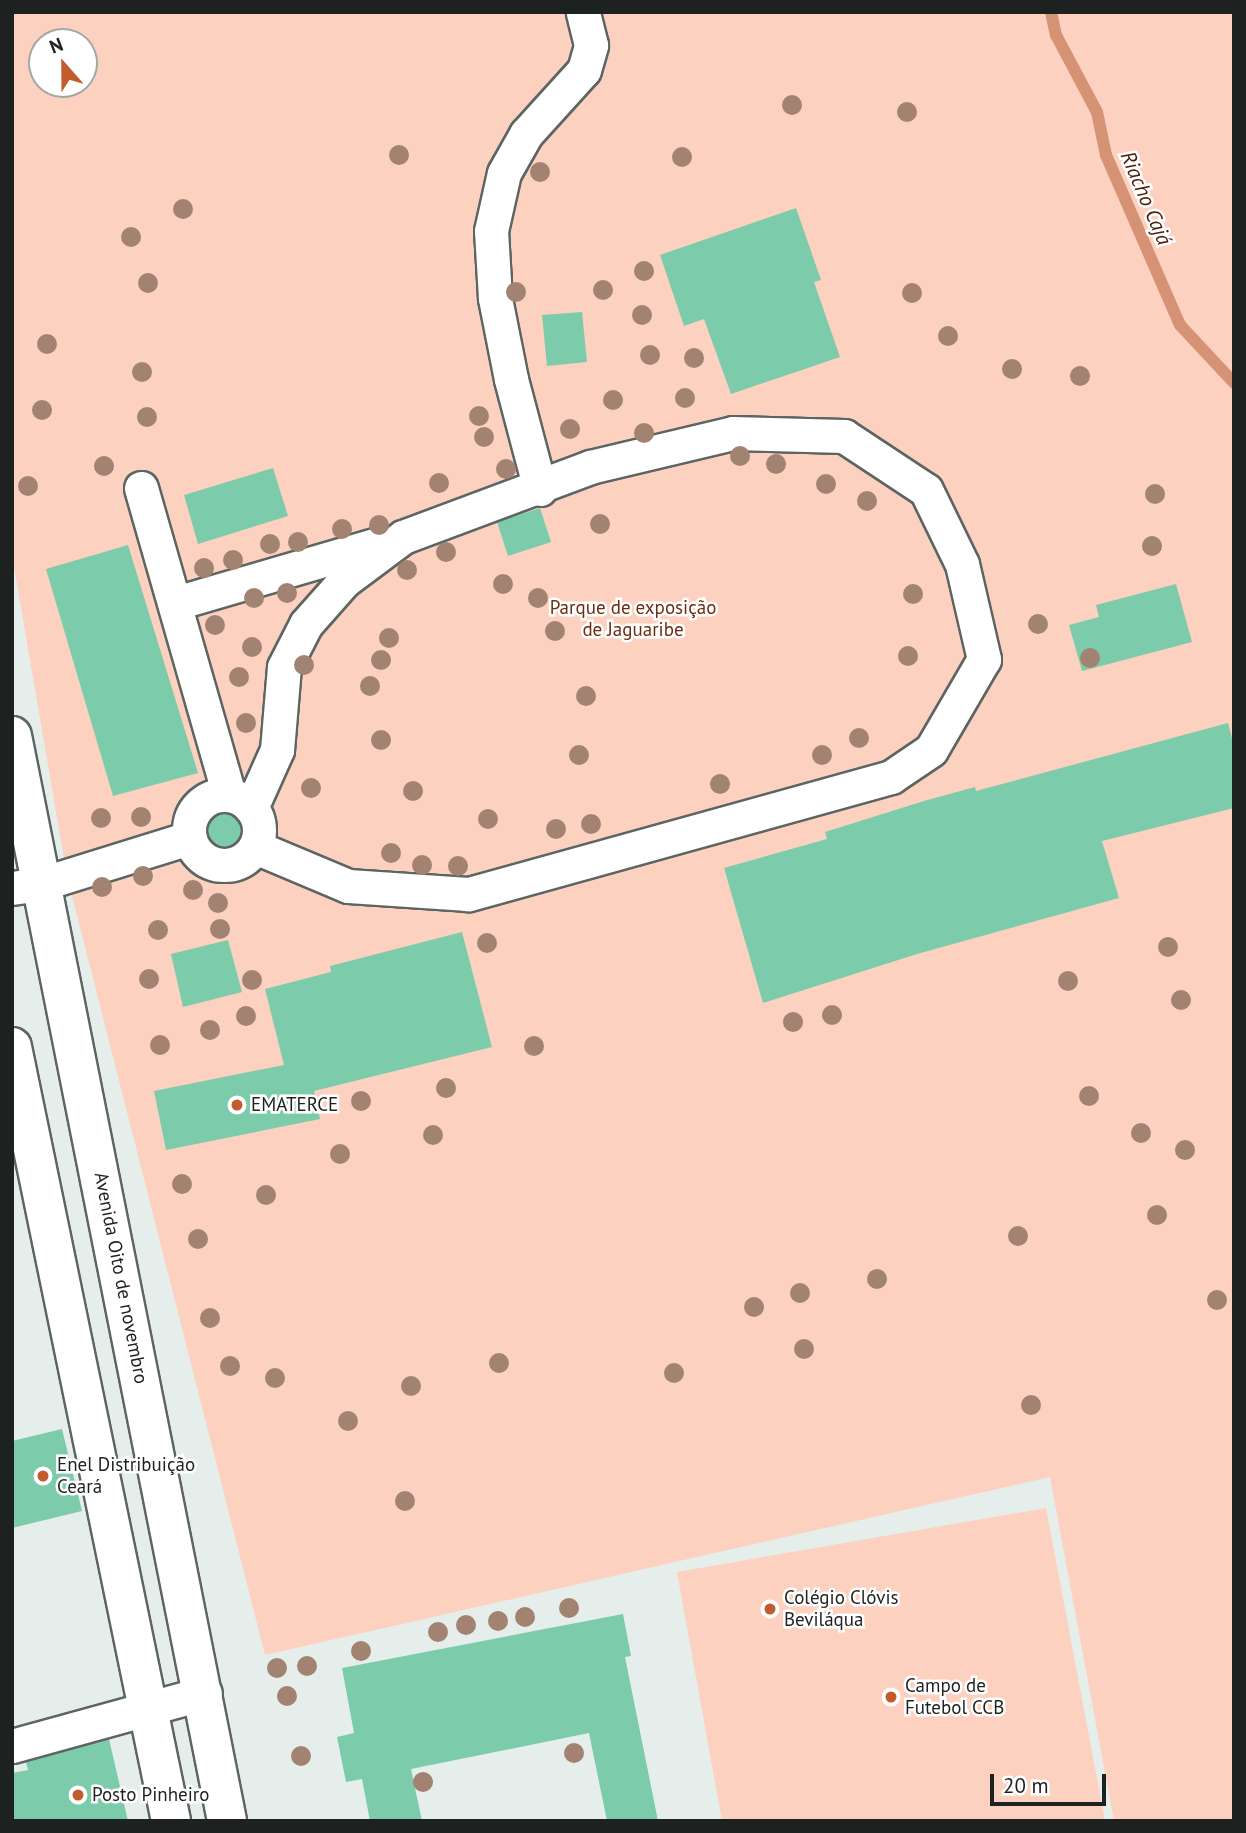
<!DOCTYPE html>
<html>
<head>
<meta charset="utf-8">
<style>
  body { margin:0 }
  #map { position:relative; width:1246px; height:1833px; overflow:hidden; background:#e5eeea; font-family:"PT Sans",sans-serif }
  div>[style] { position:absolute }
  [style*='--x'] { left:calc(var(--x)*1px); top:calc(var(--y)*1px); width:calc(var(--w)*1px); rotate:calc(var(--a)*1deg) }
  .green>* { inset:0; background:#fcd1bf }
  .stream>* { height:12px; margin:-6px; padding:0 6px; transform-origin:6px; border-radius:6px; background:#d69275 }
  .building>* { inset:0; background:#7cccab }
  .roads { filter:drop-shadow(2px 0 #5d6562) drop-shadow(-2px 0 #5d6562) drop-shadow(0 2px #5d6562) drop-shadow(0 -2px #5d6562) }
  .street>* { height:33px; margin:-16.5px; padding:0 16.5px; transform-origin:16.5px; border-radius:16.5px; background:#fff }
  .street>.ring { margin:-16.5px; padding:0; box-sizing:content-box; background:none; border:33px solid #fff; border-radius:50% }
  .secondary>* { height:38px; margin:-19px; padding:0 19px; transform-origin:19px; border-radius:19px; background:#fff }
  .trees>* { width:20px; height:20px; margin:-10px; border-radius:50%; background:#a28372 }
  .dots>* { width:19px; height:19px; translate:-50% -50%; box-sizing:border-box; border:4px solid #fff; border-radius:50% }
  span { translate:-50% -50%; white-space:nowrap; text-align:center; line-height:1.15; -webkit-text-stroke:5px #fff; paint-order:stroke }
  .park-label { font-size:19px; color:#6b2c0f }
  .poi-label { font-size:19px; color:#1d211f }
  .left { translate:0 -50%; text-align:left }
  .street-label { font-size:19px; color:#1d211f }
  .water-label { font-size:21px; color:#4c200c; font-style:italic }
  .frame { position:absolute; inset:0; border:14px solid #1d211f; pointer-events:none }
  .north { position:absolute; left:28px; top:28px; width:70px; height:70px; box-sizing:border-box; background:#fff; border:2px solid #a5a6a5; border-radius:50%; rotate:339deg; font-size:19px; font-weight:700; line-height:28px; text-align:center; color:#1d211f }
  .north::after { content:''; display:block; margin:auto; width:24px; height:32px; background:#c25c2d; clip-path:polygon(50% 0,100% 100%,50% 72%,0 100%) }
  .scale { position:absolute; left:990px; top:1774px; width:116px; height:32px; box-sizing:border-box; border:4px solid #1d211f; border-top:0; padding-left:9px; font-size:21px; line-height:24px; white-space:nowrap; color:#1d211f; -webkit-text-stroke:5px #fff; paint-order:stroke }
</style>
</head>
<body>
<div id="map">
  <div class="green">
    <div style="clip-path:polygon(evenodd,12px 12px,1234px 12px,1234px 1821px,1114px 1821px,1050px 1477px,265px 1655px,67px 876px,12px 555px,12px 12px,42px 42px,84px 42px,84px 84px,42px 84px,42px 42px)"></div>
    <div style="clip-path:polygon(1046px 1508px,1105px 1821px,722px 1821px,677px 1572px)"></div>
  </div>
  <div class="stream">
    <div style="--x:1051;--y:12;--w:24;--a:78"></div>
    <div style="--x:1056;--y:35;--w:87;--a:62"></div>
    <div style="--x:1097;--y:112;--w:44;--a:78.2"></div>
    <div style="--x:1106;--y:155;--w:185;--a:66.5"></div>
    <div style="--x:1180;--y:325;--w:79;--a:47"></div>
  </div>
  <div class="building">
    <div style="clip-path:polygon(796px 208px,821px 280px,814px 282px,840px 357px,731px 394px,704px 319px,684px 326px,660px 255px)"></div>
    <div style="clip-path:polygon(582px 312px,587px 362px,547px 366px,542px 315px)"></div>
    <div style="clip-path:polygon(273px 468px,288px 516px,198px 544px,184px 495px)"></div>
    <div style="clip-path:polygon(540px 508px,551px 542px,508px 556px,497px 522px)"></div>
    <div style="clip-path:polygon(128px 545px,198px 773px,113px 796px,46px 569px)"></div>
    <div style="clip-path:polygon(1176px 584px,1192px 642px,1082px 671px,1069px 625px,1099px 617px,1096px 605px)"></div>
    <div style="clip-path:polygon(1228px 723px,1234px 746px,1234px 808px,1102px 841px,1119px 898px,917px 954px,763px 1003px,724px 868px,827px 839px,825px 832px,924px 801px,975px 787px,976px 791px)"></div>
    <div style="clip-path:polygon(210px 800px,216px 809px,233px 814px,250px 827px,238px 839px,237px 852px,221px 855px,205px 847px,207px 833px,199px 822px)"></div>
    <div style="clip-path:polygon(462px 932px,492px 1047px,314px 1091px,320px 1119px,166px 1150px,154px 1091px,284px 1065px,265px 989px,331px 972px,330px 966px)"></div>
    <div style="clip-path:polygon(228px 940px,242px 992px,183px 1007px,171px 954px)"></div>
    <div style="clip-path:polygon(62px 1429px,82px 1511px,12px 1528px,12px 1441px)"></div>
    <div style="clip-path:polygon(623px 1614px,631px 1656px,625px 1657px,658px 1821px,607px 1821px,589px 1733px,411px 1769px,422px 1821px,370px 1821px,362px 1779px,346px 1782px,337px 1737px,354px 1733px,342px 1668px)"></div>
    <div style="clip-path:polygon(109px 1739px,128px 1821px,12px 1821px,12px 1773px,28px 1770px,26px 1762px)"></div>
  </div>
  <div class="roads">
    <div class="street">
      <div style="--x:141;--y:488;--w:319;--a:74"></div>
      <div style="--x:540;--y:489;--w:114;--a:-104.8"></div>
      <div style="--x:511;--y:379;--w:83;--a:-101.2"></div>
      <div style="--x:495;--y:298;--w:67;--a:-93.4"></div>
      <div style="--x:491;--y:231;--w:59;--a:-77.4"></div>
      <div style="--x:504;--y:173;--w:45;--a:-60.6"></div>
      <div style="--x:526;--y:134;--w:86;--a:-47.8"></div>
      <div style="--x:584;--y:70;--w:26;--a:-74"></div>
      <div style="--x:591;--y:45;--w:34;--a:-104"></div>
      <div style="--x:176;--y:603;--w:214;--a:-16.3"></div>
      <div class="ring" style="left:189px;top:795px;width:37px;height:37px"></div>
      <div style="--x:251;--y:808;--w:64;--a:-65.9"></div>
      <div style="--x:277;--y:750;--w:83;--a:-85.2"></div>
      <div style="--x:284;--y:667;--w:48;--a:-62.9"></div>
      <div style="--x:306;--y:624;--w:57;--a:-48.5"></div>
      <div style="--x:344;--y:581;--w:74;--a:-36.7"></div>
      <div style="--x:403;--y:537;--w:200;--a:-20.5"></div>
      <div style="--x:590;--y:467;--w:147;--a:-13.4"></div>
      <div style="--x:733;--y:433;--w:111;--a:1.5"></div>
      <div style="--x:844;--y:436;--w:98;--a:33.4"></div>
      <div style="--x:926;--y:490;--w:82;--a:64.1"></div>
      <div style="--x:962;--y:564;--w:98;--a:77"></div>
      <div style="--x:984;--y:659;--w:105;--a:120.2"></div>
      <div style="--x:931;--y:750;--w:48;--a:146"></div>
      <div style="--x:891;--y:777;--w:439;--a:164.5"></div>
      <div style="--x:468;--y:894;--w:120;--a:-176.2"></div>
      <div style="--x:348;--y:886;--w:101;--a:-157.2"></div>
      <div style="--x:12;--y:888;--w:29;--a:-8"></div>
      <div style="--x:41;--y:884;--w:155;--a:-17.3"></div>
      <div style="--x:12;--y:1746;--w:200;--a:-15.4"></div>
    </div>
    <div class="secondary">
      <div style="--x:12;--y:736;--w:1106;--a:78.79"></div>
      <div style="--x:12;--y:1047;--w:790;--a:78.39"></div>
    </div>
  </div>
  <div class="trees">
    <div style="left:792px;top:105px"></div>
    <div style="left:907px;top:112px"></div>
    <div style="left:399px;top:155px"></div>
    <div style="left:682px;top:157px"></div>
    <div style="left:540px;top:172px"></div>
    <div style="left:183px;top:209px"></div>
    <div style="left:131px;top:237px"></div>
    <div style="left:644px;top:271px"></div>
    <div style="left:148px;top:283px"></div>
    <div style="left:603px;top:290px"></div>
    <div style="left:516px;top:292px"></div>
    <div style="left:912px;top:293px"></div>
    <div style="left:642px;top:315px"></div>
    <div style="left:948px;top:336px"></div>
    <div style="left:47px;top:344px"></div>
    <div style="left:650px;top:355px"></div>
    <div style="left:694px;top:358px"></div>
    <div style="left:1012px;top:369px"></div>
    <div style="left:142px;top:372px"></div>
    <div style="left:1080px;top:376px"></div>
    <div style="left:685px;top:398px"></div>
    <div style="left:613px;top:400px"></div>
    <div style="left:42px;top:410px"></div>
    <div style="left:479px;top:416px"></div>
    <div style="left:147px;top:417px"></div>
    <div style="left:570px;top:429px"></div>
    <div style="left:644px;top:433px"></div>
    <div style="left:484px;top:437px"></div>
    <div style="left:740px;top:456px"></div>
    <div style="left:776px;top:464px"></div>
    <div style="left:104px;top:466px"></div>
    <div style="left:506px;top:469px"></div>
    <div style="left:439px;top:483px"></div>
    <div style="left:826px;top:484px"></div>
    <div style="left:28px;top:486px"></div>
    <div style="left:1155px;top:494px"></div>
    <div style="left:867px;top:501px"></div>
    <div style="left:600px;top:524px"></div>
    <div style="left:379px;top:525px"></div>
    <div style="left:342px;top:529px"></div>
    <div style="left:298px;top:542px"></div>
    <div style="left:270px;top:544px"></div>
    <div style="left:1152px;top:546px"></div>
    <div style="left:446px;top:552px"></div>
    <div style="left:233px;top:560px"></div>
    <div style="left:204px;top:568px"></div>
    <div style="left:407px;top:570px"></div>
    <div style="left:503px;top:584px"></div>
    <div style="left:287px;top:593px"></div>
    <div style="left:913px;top:594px"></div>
    <div style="left:254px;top:598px"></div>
    <div style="left:538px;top:598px"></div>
    <div style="left:1038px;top:624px"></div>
    <div style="left:215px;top:625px"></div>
    <div style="left:555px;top:631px"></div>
    <div style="left:389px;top:638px"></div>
    <div style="left:252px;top:647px"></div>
    <div style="left:908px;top:656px"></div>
    <div style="left:1090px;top:658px"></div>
    <div style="left:381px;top:660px"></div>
    <div style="left:304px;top:665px"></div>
    <div style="left:239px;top:677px"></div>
    <div style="left:370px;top:686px"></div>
    <div style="left:586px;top:696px"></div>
    <div style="left:246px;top:723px"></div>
    <div style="left:859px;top:738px"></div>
    <div style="left:381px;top:740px"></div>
    <div style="left:579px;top:755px"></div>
    <div style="left:822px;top:755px"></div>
    <div style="left:720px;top:784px"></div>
    <div style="left:311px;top:788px"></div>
    <div style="left:413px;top:791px"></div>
    <div style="left:141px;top:817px"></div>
    <div style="left:101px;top:818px"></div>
    <div style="left:488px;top:819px"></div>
    <div style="left:591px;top:824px"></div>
    <div style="left:556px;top:829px"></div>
    <div style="left:391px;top:853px"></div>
    <div style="left:422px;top:865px"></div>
    <div style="left:458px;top:866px"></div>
    <div style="left:143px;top:876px"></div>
    <div style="left:102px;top:887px"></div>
    <div style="left:193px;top:890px"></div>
    <div style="left:218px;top:903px"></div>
    <div style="left:220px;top:929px"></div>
    <div style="left:158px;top:930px"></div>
    <div style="left:487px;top:943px"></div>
    <div style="left:1168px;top:947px"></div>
    <div style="left:149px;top:979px"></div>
    <div style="left:252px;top:980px"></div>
    <div style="left:1068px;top:981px"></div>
    <div style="left:1181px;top:1000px"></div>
    <div style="left:832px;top:1015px"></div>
    <div style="left:246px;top:1016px"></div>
    <div style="left:793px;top:1022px"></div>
    <div style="left:210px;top:1030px"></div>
    <div style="left:160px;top:1045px"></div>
    <div style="left:534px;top:1046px"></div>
    <div style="left:446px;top:1088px"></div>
    <div style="left:1089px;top:1096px"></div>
    <div style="left:361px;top:1101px"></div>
    <div style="left:1141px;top:1133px"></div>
    <div style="left:433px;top:1135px"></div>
    <div style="left:1185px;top:1150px"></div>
    <div style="left:340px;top:1154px"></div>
    <div style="left:182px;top:1184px"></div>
    <div style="left:266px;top:1195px"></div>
    <div style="left:1157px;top:1215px"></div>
    <div style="left:1018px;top:1236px"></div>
    <div style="left:198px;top:1239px"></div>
    <div style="left:877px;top:1279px"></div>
    <div style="left:800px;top:1293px"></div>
    <div style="left:1217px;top:1300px"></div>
    <div style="left:754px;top:1307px"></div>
    <div style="left:210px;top:1318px"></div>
    <div style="left:804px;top:1349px"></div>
    <div style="left:499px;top:1363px"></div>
    <div style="left:230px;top:1366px"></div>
    <div style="left:674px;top:1373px"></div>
    <div style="left:275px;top:1378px"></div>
    <div style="left:411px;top:1386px"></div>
    <div style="left:1031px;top:1405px"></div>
    <div style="left:348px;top:1421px"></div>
    <div style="left:405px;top:1501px"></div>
    <div style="left:569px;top:1608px"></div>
    <div style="left:525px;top:1617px"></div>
    <div style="left:498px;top:1621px"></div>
    <div style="left:466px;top:1625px"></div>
    <div style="left:438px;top:1632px"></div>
    <div style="left:361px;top:1651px"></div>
    <div style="left:307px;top:1666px"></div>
    <div style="left:277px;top:1668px"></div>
    <div style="left:287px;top:1696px"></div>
    <div style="left:574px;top:1753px"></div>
    <div style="left:301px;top:1756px"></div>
    <div style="left:423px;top:1782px"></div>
  </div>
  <div class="dots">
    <div style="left:237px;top:1105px;background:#c25c2d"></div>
    <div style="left:43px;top:1476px;background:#c25c2d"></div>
    <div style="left:770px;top:1609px;background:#c25c2d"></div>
    <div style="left:891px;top:1697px;background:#c25c2d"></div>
    <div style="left:78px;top:1795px;background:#c25c2d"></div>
  </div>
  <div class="park-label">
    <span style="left:633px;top:619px">Parque de exposição<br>de Jaguaribe</span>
  </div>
  <div class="poi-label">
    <span class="left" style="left:251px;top:1105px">EMATERCE</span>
    <span class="left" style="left:57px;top:1476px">Enel Distribuição<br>Ceará</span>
    <span class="left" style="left:784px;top:1609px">Colégio Clóvis<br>Beviláqua</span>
    <span class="left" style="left:905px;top:1697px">Campo de<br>Futebol CCB</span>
    <span class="left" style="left:92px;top:1795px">Posto Pinheiro</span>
  </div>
  <div class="street-label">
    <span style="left:121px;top:1278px;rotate:79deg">Avenida Oito de novembro</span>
  </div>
  <div class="water-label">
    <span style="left:1146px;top:198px;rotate:67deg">Riacho Cajá</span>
  </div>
  <div class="frame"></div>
  <div class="north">N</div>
  <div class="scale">20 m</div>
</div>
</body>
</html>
